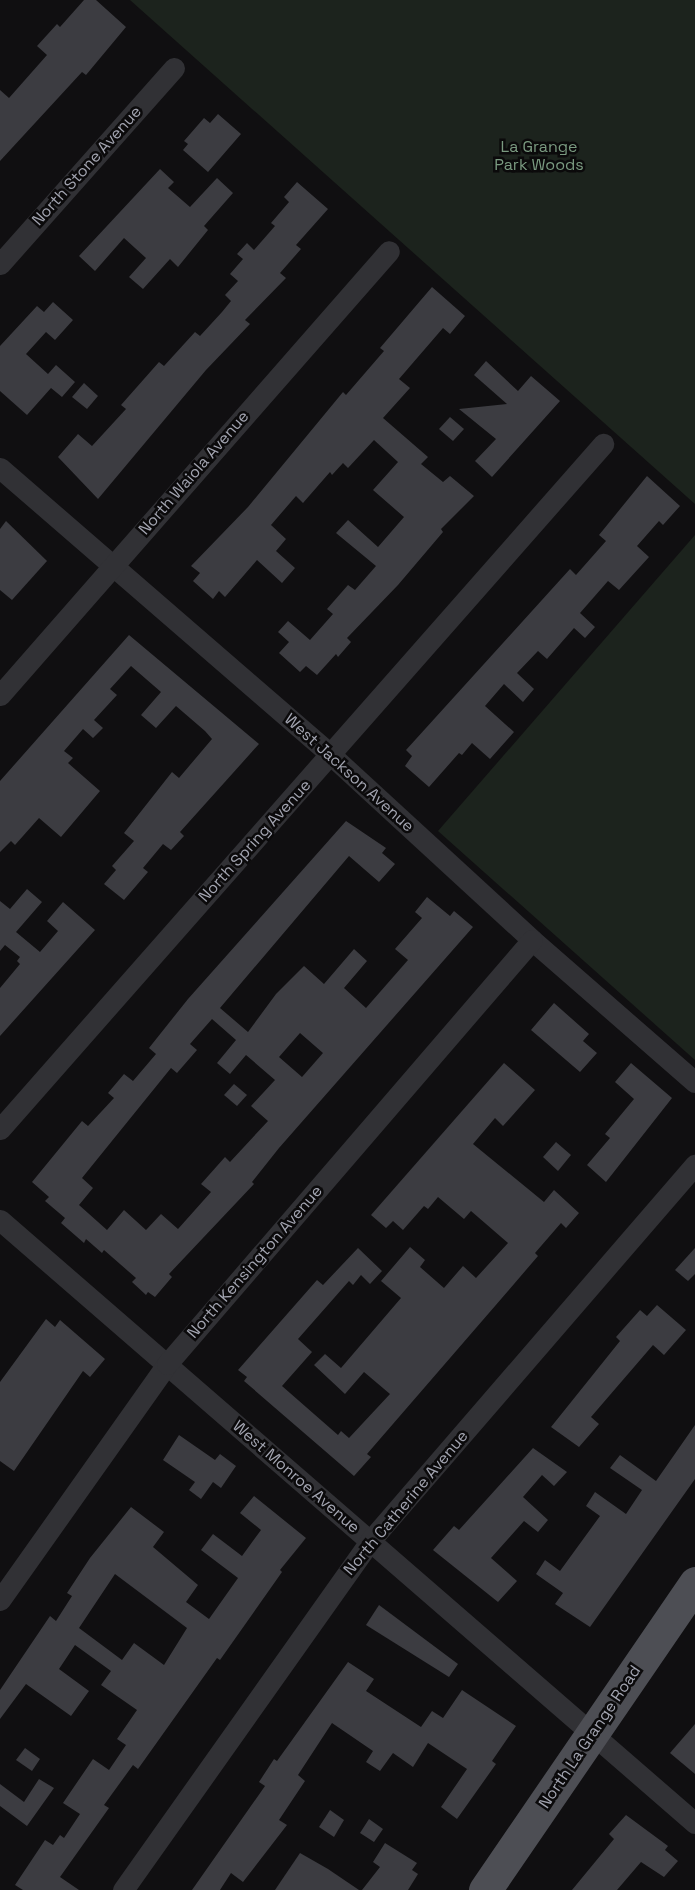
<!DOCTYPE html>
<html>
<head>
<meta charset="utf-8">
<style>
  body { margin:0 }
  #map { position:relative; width:695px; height:1890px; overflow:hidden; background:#100f11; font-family:"Space Grotesk",sans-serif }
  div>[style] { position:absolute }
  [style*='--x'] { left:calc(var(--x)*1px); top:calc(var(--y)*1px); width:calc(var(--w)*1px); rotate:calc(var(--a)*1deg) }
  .green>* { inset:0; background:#1c231d }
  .building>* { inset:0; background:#3c3c41 }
  .minor>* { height:21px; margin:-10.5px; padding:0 10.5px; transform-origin:10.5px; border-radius:10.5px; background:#313135 }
  .primary>* { height:33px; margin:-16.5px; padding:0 16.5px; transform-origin:16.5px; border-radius:16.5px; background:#4d4e54 }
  span { translate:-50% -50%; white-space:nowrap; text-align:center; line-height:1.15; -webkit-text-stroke:5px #0b0a0b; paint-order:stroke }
  .park-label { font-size:16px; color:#7a9a80 }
  .street-label { font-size:16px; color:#a2a4b0 }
</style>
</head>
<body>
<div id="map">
  <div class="green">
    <div style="clip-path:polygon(130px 0,695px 0,695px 504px)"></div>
    <div style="clip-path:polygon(695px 535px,695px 1060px,438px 831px)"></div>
  </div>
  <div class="building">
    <div style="clip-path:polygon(84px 0,96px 0,126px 27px,86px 75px,82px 72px,0 161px,0 90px,9px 98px,47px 55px,37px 46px,57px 24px,60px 27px)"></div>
    <div style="clip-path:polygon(218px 114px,241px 134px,208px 172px,183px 150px,188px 144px,184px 141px,204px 118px,210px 123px)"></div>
    <div style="clip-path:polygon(160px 169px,174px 182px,168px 188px,190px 207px,217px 178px,233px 193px,204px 226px,208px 230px,178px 267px,170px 259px,143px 289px,129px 277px,146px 258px,124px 238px,95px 271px,79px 256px)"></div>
    <div style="clip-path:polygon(297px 182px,328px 209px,296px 245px,301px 249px,280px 273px,286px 278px,245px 320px,250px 324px,206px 370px,98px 499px,58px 457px,78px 434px,92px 446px,126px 409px,121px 405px,159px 362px,164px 366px,195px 332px,200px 336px,222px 312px,231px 301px,225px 295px,238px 281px,230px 274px,243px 259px,237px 254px,247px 243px,254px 250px,275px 226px,271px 223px,289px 202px,284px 197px)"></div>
    <div style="clip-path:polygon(432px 287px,465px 316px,450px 334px,443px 328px,399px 379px,410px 388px,383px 418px,428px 457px,421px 464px,443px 482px,450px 476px,474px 496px,441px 529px,443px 532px,398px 585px,347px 638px,351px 642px,338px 657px,336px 654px,317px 675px,306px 666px,300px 672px,279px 653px,289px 642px,278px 632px,288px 621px,310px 640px,333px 614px,327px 609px,348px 585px,355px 590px,376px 566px,336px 533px,348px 520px,378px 547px,404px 517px,373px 490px,398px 462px,374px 440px,348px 468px,343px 463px,332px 475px,330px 472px,303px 503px,296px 496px,271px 525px,286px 539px,276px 551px,295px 568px,282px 583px,257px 560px,225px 597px,219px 591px,213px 599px,193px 581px,200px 573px,191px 566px,248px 507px,343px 392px,346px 395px,384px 351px,380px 348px)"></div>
    <div style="clip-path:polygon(53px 302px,73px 320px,55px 340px,46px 332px,26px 354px,48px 374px,56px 365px,75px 382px,62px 397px,51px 388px,27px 415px,0 391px,0 346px,37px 306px,44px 312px)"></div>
    <div style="clip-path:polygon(486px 361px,518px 391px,531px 376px,560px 401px,492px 477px,475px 461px,496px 439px,459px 409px,507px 404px,474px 375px)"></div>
    <div style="clip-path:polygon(84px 383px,98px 396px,87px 409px,72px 397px)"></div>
    <div style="clip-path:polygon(450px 417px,464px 429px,453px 441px,439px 429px)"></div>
    <div style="clip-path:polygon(647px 476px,680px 506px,663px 525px,659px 521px,637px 546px,649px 557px,619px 590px,608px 581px,580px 613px,595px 627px,585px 638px,574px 628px,547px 659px,538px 651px,517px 673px,534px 689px,523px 702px,504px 684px,485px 706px,514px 732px,490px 759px,472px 743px,462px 755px,459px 753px,429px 787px,405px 766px,412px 756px,406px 750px,570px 569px,576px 575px,606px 541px,599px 535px)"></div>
    <div style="clip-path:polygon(6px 521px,47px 561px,12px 600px,0 590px,0 529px)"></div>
    <div style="clip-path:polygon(129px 635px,259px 744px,180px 832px,184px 836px,171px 850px,163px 844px,143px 868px,148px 872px,124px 900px,104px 884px,116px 870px,112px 866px,134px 841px,124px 833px,172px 772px,179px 778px,212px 739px,205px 731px,176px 706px,156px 728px,141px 715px,161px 692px,131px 666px,110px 689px,117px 695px,94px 720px,103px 728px,93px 738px,83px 729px,64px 751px,73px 758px,68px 763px,100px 791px,61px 837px,39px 818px,15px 845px,11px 841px,0 852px,0 781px)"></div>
    <div style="clip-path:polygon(evenodd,346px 821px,386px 848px,382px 853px,395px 864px,379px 882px,349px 856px,220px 1008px,248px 1032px,276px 994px,304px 966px,324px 984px,354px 949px,367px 961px,344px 988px,366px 1008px,408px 960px,395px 949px,422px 918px,415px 912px,427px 897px,450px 916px,454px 911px,473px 927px,279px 1148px,252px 1182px,254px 1184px,169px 1274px,172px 1277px,155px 1297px,148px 1292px,146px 1295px,132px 1282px,136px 1278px,104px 1250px,102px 1253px,86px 1239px,84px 1243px,61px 1223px,65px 1218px,45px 1201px,49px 1197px,32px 1182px,82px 1121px,88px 1126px,114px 1098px,108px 1093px,124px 1074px,133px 1081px,156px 1054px,149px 1048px,188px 999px,346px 821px,212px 1019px,236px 1040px,217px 1063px,230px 1074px,246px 1055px,275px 1080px,251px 1106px,268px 1121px,230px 1162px,225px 1157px,201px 1184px,211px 1192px,178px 1229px,161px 1214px,146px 1230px,124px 1210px,107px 1230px,79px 1205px,93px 1188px,82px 1178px,171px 1068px,177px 1073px,197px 1050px,190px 1044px,212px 1019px,346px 821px,300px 1033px,323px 1053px,302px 1077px,279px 1057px,300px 1033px)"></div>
    <div style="clip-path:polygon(27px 889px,42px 902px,16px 932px,40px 952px,58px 931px,47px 921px,63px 902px,95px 930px,0 1036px,0 988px,20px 964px,17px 961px,20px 957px,5px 945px,0 951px,0 901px,10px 909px)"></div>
    <div style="clip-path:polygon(554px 1003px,589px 1034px,583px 1041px,597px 1053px,580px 1072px,531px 1030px)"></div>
    <div style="clip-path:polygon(504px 1063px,535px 1090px,503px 1126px,495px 1118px,473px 1144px,544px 1202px,554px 1190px,579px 1213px,566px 1228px,561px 1223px,535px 1253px,538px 1256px,508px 1291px,367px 1454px,371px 1457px,354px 1476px,244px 1381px,247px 1377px,238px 1370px,317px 1280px,323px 1285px,358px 1248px,382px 1271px,370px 1284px,361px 1275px,353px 1285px,349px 1281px,298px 1339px,312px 1352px,282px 1386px,338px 1435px,341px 1431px,349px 1438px,390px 1394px,364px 1372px,345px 1394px,314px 1365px,325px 1354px,341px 1368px,401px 1298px,381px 1281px,410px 1247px,425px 1260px,420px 1267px,444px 1288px,463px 1266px,476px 1278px,508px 1243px,471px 1211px,464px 1219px,438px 1197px,428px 1209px,424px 1206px,403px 1230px,393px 1221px,386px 1228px,371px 1215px)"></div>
    <div style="clip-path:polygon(631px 1063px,672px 1098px,606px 1182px,587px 1165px,610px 1138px,605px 1134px,634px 1099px,615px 1082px)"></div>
    <div style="clip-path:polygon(234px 1084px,247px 1095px,237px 1106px,224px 1095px)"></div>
    <div style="clip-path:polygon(556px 1142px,571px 1155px,558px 1171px,543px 1157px)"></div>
    <div style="clip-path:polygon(695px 1248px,695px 1274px,688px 1281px,675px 1270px)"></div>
    <div style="clip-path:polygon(657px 1305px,686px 1330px,664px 1355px,653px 1345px,591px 1417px,599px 1424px,579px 1447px,551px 1427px,620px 1341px,616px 1337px,640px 1310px,647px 1316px)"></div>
    <div style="clip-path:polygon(46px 1319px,55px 1327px,60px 1320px,105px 1359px,90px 1377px,83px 1371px,14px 1471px,0 1461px,0 1382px)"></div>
    <div style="clip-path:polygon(695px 1425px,695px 1479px,590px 1627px,555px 1604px,563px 1593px,536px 1574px,545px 1560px,560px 1571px,600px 1516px,586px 1506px,595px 1492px,626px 1514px,642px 1490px,610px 1468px,620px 1455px,656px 1481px)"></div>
    <div style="clip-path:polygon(179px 1435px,215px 1460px,220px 1454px,236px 1466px,221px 1488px,213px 1482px,201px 1499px,189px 1490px,195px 1482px,163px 1460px)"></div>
    <div style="clip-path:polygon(533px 1448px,567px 1472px,554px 1486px,542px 1475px,523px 1497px,548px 1520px,538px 1532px,524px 1521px,491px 1558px,517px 1581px,498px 1602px,433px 1550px,454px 1526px,459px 1530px)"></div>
    <div style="clip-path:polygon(evenodd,254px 1496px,306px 1538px,280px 1570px,282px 1572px,220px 1660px,217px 1658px,138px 1769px,133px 1765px,104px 1805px,109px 1808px,60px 1877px,79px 1890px,23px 1890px,15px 1885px,45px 1840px,53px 1845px,60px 1835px,64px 1838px,80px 1814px,63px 1803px,93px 1759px,109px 1770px,126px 1745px,117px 1739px,137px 1710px,101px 1685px,111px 1671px,75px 1645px,59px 1669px,89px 1691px,71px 1716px,26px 1684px,0 1719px,0 1690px,50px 1616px,56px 1621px,72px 1596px,67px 1593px,90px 1558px,131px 1507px,164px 1532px,153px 1547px,198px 1585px,186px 1602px,209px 1619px,238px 1578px,201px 1550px,213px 1534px,242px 1556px,261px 1530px,240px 1513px,254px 1496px,115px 1574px,187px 1628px,164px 1665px,134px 1643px,122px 1660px,79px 1628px,115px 1574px)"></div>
    <div style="clip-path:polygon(379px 1605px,458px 1664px,449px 1677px,366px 1625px)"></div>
    <div style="clip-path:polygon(348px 1662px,374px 1679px,366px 1691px,421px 1727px,432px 1711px,443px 1718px,462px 1690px,516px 1726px,492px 1761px,496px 1764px,457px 1819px,441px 1807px,467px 1769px,428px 1743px,413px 1767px,393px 1753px,380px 1771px,366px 1762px,373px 1751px,332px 1723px,298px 1775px,305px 1781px,279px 1820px,287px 1825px,243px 1882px,231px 1873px,220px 1890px,192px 1890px,265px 1786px,259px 1782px,274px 1759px,277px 1761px)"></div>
    <div style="clip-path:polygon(695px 1724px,695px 1774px,670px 1753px)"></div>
    <div style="clip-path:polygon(25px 1748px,40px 1759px,32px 1771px,16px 1760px)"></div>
    <div style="clip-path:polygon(39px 1779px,54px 1788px,27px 1826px,0 1806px,0 1784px,24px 1802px)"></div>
    <div style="clip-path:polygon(330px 1810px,344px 1820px,334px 1837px,319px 1827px)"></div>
    <div style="clip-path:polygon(626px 1815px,668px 1846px,665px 1850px,678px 1861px,664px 1877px,641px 1862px,617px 1890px,572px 1890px,614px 1839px,609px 1834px)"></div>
    <div style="clip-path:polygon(369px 1819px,383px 1829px,374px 1842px,360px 1833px)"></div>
    <div style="clip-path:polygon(385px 1843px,417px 1863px,412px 1870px,418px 1874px,408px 1890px,362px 1890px,380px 1867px,373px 1862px)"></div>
    <div style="clip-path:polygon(300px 1853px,328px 1869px,359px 1890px,275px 1890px)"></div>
  </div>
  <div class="minor">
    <div style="--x:0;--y:264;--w:262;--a:-48.4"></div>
    <div style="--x:0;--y:468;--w:438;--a:40.9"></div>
    <div style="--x:331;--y:755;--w:273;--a:42.6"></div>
    <div style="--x:532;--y:940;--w:216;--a:41.1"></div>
    <div style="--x:0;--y:695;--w:590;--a:-48.78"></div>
    <div style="--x:0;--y:1129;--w:913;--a:-48.64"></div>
    <div style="--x:0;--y:1220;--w:920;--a:40.95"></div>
    <div style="--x:0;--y:1600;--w:289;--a:-54.7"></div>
    <div style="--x:167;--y:1364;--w:559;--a:-49.28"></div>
    <div style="--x:123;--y:1890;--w:428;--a:-54.7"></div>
    <div style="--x:370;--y:1541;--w:497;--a:-49.2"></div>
  </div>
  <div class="primary">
    <div style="--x:485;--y:1890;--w:372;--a:-55.6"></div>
  </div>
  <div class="park-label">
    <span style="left:539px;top:156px">La Grange<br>Park Woods</span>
  </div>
  <div class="street-label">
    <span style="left:87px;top:166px;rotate:-48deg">North Stone Avenue</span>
    <span style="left:194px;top:473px;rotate:-49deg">North Waiola Avenue</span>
    <span style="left:349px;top:773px;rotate:42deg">West Jackson Avenue</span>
    <span style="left:255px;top:841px;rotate:-48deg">North Spring Avenue</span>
    <span style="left:255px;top:1262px;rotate:-49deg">North Kensington Avenue</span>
    <span style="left:296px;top:1477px;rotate:41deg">West Monroe Avenue</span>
    <span style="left:406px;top:1503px;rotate:-50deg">North Catherine Avenue</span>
    <span style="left:590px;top:1737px;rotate:-56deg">North La Grange Road</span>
  </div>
</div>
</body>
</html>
